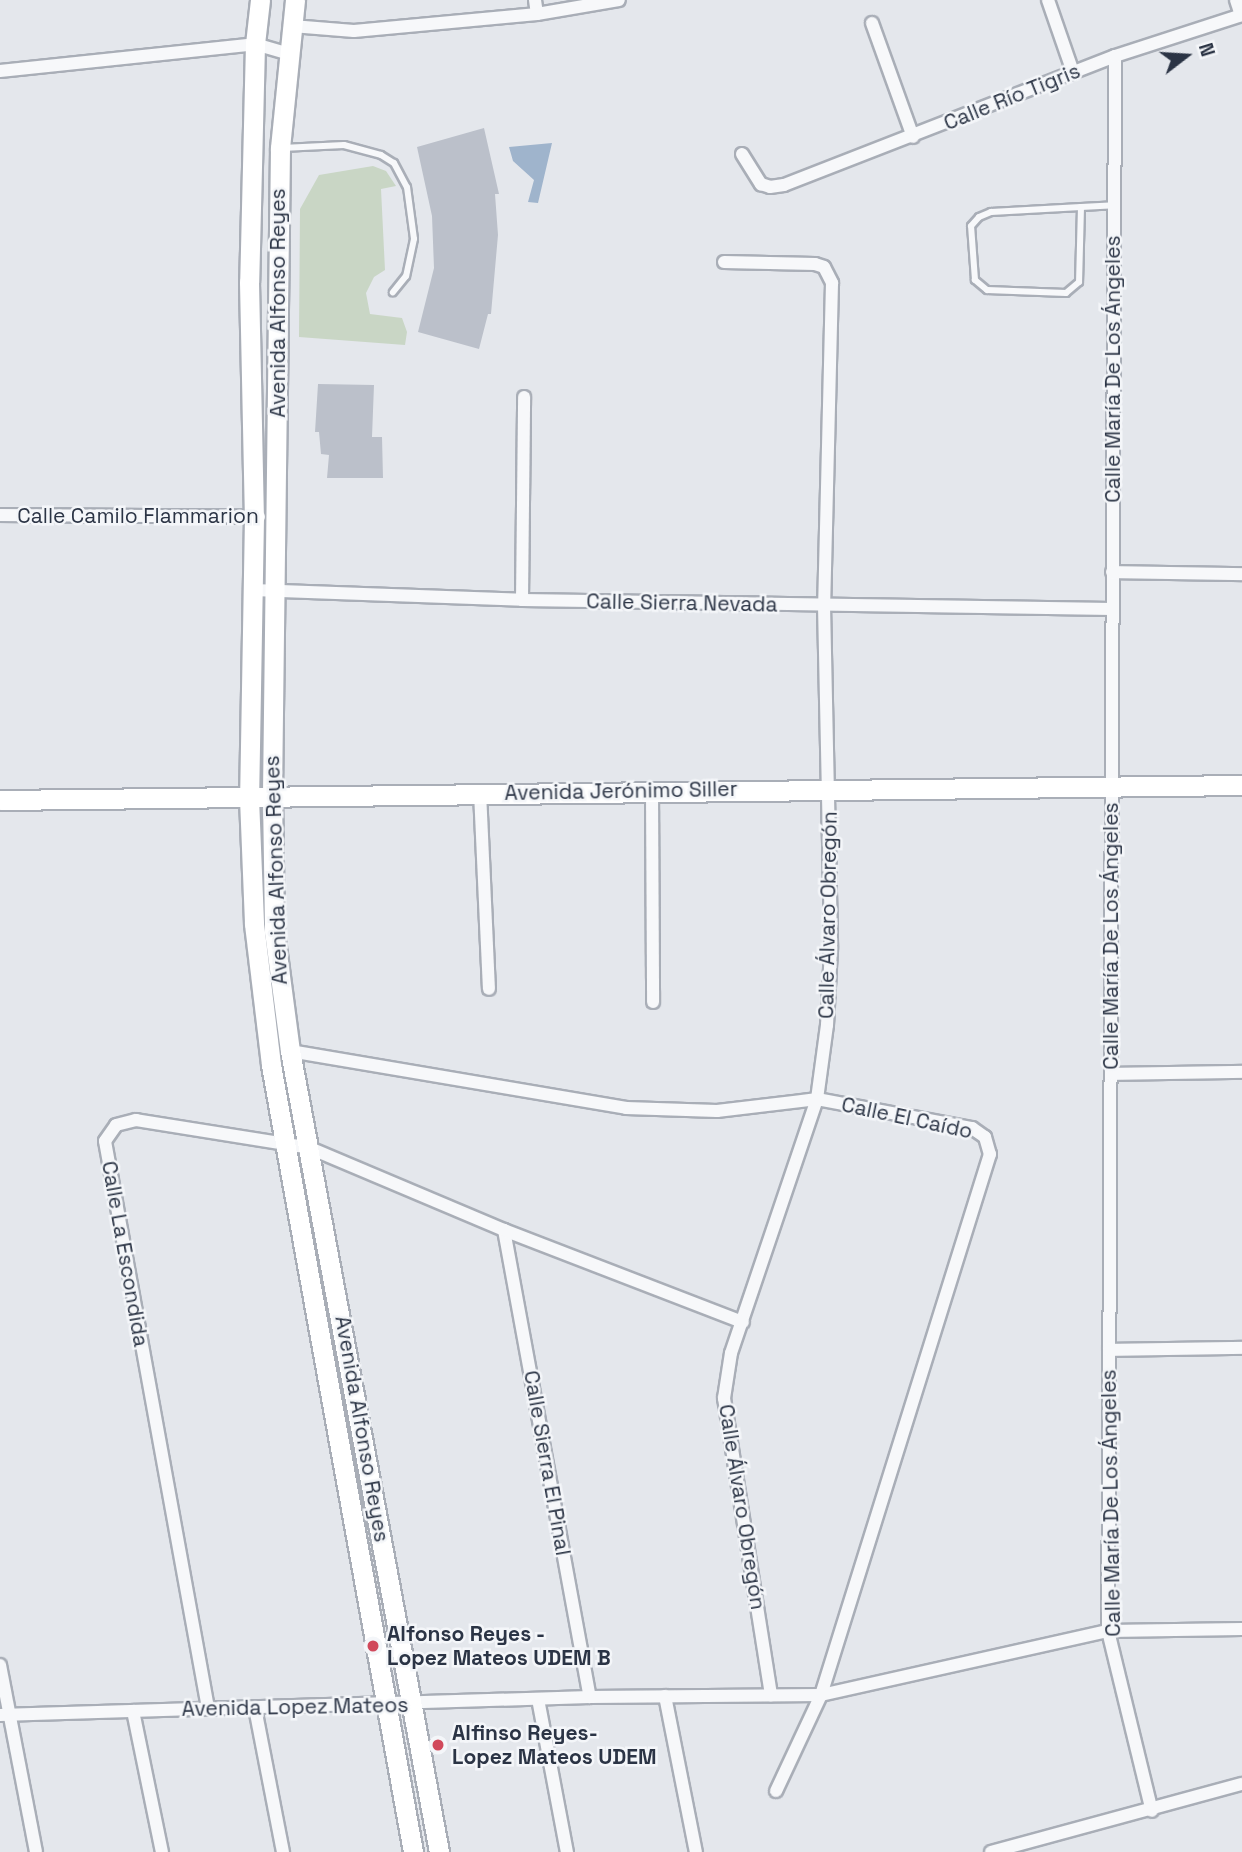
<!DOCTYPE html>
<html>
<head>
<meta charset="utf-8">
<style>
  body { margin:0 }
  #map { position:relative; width:1242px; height:1852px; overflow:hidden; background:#e4e7ec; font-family:"Space Grotesk",sans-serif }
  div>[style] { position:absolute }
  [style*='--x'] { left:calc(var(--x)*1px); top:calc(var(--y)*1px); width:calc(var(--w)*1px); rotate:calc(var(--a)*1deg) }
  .green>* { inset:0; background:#c9d6c5 }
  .water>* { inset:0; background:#9fb4cc }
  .building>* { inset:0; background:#bbc0ca }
  .roads { filter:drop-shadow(2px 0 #a9aeb7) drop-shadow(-2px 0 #a9aeb7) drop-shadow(0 2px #a9aeb7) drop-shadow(0 -2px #a9aeb7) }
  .lane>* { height:6px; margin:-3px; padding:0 3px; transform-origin:3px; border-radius:3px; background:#f7f8fa }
  .street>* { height:12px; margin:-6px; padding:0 6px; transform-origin:6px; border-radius:6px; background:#f7f8fa }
  .secondary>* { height:19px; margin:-9.5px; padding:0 9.5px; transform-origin:9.5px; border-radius:9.5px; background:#fff }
  .dots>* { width:19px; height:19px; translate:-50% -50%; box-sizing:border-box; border:4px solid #f4f6f9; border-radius:50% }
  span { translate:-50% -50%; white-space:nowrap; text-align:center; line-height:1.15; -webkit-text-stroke:5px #f4f6f9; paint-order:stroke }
  .street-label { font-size:21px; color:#2b3445 }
  .poi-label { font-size:21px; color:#2b3445; font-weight:700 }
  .left { translate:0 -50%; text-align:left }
  .north { position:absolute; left:1151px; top:21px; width:70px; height:70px; -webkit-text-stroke:5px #f4f6f9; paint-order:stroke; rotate:73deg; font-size:19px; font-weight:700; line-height:28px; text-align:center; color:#2b3445 }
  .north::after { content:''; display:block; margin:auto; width:24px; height:32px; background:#2b3445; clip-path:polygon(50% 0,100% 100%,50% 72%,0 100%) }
</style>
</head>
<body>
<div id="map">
  <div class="green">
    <div style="clip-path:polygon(373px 166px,386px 171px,396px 186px,381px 189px,385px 270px,374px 277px,366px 293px,370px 314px,402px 318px,407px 332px,405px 345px,299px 337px,300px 209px,319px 175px)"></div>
  </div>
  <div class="water">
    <div style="clip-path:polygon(552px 143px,538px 203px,528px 202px,534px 180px,513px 161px,509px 147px)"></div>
  </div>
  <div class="building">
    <div style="clip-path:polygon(484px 128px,499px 194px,495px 194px,498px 235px,491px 314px,488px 314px,479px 349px,418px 332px,434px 268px,432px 216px,417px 147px)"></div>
    <div style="clip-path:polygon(318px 384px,374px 385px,372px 437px,382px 437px,383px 478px,327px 478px,329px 455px,321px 454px,319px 432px,315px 432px)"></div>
  </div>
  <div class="roads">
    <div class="lane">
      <div style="--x:282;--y:148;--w:62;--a:-2.8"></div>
      <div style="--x:344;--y:145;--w:38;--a:15"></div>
      <div style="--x:381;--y:155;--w:15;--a:32"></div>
      <div style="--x:394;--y:163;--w:27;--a:62"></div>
      <div style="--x:407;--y:187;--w:52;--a:82.3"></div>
      <div style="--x:414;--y:239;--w:38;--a:102"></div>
      <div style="--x:406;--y:276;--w:21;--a:129"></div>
      <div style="--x:1081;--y:207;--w:75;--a:91.5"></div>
      <div style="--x:1079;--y:282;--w:17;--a:140"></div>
      <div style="--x:1066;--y:293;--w:79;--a:-177.8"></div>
      <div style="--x:987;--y:290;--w:16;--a:-140"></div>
      <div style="--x:975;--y:280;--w:54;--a:-94.2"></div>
      <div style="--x:971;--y:226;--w:12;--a:-48"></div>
      <div style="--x:979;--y:217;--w:13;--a:-23"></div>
      <div style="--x:991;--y:212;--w:90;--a:-3.2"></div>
      <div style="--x:1081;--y:207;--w:33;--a:-3"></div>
    </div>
    <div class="street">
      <div style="--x:535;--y:0;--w:14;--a:82"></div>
      <div style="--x:1048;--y:0;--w:76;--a:70.9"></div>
      <div style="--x:1236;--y:0;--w:16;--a:72"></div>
      <div style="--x:872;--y:23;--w:121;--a:70.2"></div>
      <div style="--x:292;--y:26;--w:62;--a:4.6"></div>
      <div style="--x:354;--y:31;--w:184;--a:-5.3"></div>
      <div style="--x:537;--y:14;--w:83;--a:-9.7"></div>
      <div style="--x:1115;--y:56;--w:1575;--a:90.25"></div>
      <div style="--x:1108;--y:1631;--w:185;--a:76.3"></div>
      <div style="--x:0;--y:71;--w:256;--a:-6"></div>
      <div style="--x:255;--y:44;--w:35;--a:16"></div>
      <div style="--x:742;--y:154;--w:36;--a:58"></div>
      <div style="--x:761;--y:184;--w:9;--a:18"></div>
      <div style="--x:770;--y:187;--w:14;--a:-8"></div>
      <div style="--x:784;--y:185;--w:355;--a:-21.3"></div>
      <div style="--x:1115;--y:56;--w:133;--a:-17.9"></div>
      <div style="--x:724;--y:262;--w:91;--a:1.3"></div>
      <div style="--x:815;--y:264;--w:9;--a:18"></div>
      <div style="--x:824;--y:267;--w:18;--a:63"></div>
      <div style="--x:832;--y:283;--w:322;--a:91.4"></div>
      <div style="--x:824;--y:605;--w:344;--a:88.8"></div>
      <div style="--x:831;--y:949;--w:76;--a:93"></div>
      <div style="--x:827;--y:1025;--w:75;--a:97.7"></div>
      <div style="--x:817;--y:1099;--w:268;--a:108.7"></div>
      <div style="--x:731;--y:1353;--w:46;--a:98.8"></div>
      <div style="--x:724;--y:1398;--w:301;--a:81"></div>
      <div style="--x:0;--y:515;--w:259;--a:0.4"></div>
      <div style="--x:1112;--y:572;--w:130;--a:0.9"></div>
      <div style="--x:253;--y:590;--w:269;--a:2.1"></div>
      <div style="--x:522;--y:600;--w:590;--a:0.87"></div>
      <div style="--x:522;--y:600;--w:203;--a:-89.4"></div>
      <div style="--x:480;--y:792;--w:197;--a:87.4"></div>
      <div style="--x:652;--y:792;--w:210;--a:89.7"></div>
      <div style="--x:290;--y:1051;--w:341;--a:9.6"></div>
      <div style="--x:626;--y:1108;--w:91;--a:1.9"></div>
      <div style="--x:717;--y:1111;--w:101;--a:-6.8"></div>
      <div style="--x:817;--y:1099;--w:158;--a:10.6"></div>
      <div style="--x:972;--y:1128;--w:16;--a:35"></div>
      <div style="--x:985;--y:1137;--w:18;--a:74"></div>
      <div style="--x:990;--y:1154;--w:567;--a:107.35"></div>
      <div style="--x:821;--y:1695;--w:106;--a:115.1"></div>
      <div style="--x:1112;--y:1074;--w:130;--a:-0.9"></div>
      <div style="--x:504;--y:1230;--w:475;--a:79.6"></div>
      <div style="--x:1109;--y:1350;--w:133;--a:-0.9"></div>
      <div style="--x:0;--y:1665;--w:190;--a:79.1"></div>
      <div style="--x:665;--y:1696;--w:159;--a:78.8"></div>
      <div style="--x:538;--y:1699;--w:156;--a:79.3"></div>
      <div style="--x:208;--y:1708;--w:576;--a:-100.3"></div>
      <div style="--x:105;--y:1141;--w:19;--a:-55"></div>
      <div style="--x:116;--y:1125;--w:21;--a:-14"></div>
      <div style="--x:136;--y:1120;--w:176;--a:9.1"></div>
      <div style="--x:310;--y:1148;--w:211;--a:22.9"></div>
      <div style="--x:504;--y:1230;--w:256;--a:21.1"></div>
      <div style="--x:255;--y:1708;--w:147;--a:79"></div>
      <div style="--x:133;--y:1711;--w:144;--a:78.4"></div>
      <div style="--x:0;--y:1715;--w:590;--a:-1.75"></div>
      <div style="--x:590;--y:1697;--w:231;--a:-0.5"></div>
      <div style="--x:821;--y:1695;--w:294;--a:-12.6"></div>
      <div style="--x:1108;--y:1631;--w:134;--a:-0.9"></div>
      <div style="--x:991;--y:1852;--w:260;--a:-15.2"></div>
    </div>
    <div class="secondary">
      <div style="--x:260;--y:0;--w:44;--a:96.5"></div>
      <div style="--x:255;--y:44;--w:238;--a:91.4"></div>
      <div style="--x:249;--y:282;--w:235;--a:88.8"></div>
      <div style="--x:254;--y:517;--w:281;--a:91"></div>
      <div style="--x:249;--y:798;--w:126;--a:87.7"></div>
      <div style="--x:254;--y:924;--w:142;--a:83.1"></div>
      <div style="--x:271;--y:1065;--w:800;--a:79.77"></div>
      <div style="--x:295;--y:0;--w:149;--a:95.8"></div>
      <div style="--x:280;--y:148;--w:649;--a:90.71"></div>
      <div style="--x:272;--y:797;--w:134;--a:89.1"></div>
      <div style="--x:274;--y:931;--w:121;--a:82.4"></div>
      <div style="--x:290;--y:1051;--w:815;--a:79.46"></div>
      <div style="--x:0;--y:800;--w:1242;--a:-0.69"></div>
    </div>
  </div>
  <div class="dots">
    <div style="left:373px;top:1646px;background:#d1495b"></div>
    <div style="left:438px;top:1745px;background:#d1495b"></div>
  </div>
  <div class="street-label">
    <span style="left:1012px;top:97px;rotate:-22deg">Calle Río Tigris</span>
    <span style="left:278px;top:303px;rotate:-90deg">Avenida Alfonso Reyes</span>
    <span style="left:1113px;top:369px;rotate:-90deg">Calle María De Los Ángeles</span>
    <span style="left:138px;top:516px">Calle Camilo Flammarion</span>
    <span style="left:682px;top:603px;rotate:1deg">Calle Sierra Nevada</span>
    <span style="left:621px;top:791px;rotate:-1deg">Avenida Jerónimo Siller</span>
    <span style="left:276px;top:870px;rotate:-92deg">Avenida Alfonso Reyes</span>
    <span style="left:828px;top:915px;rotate:-89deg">Calle Álvaro Obregón</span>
    <span style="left:1111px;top:936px;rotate:-90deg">Calle María De Los Ángeles</span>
    <span style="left:907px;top:1118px;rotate:12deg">Calle El Caído</span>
    <span style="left:125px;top:1254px;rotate:80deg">Calle La Escondida</span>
    <span style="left:362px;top:1429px;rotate:80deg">Avenida Alfonso Reyes</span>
    <span style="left:547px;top:1463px;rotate:80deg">Calle Sierra El Pinal</span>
    <span style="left:1111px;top:1503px;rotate:-91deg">Calle María De Los Ángeles</span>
    <span style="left:742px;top:1507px;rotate:81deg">Calle Álvaro Obregón</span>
    <span style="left:295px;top:1707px;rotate:-1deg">Avenida Lopez Mateos</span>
  </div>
  <div class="poi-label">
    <span class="left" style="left:387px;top:1646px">Alfonso Reyes -<br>Lopez Mateos UDEM B</span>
    <span class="left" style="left:452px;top:1745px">Alfinso Reyes-<br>Lopez Mateos UDEM</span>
  </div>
  <div class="north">N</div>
</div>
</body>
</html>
